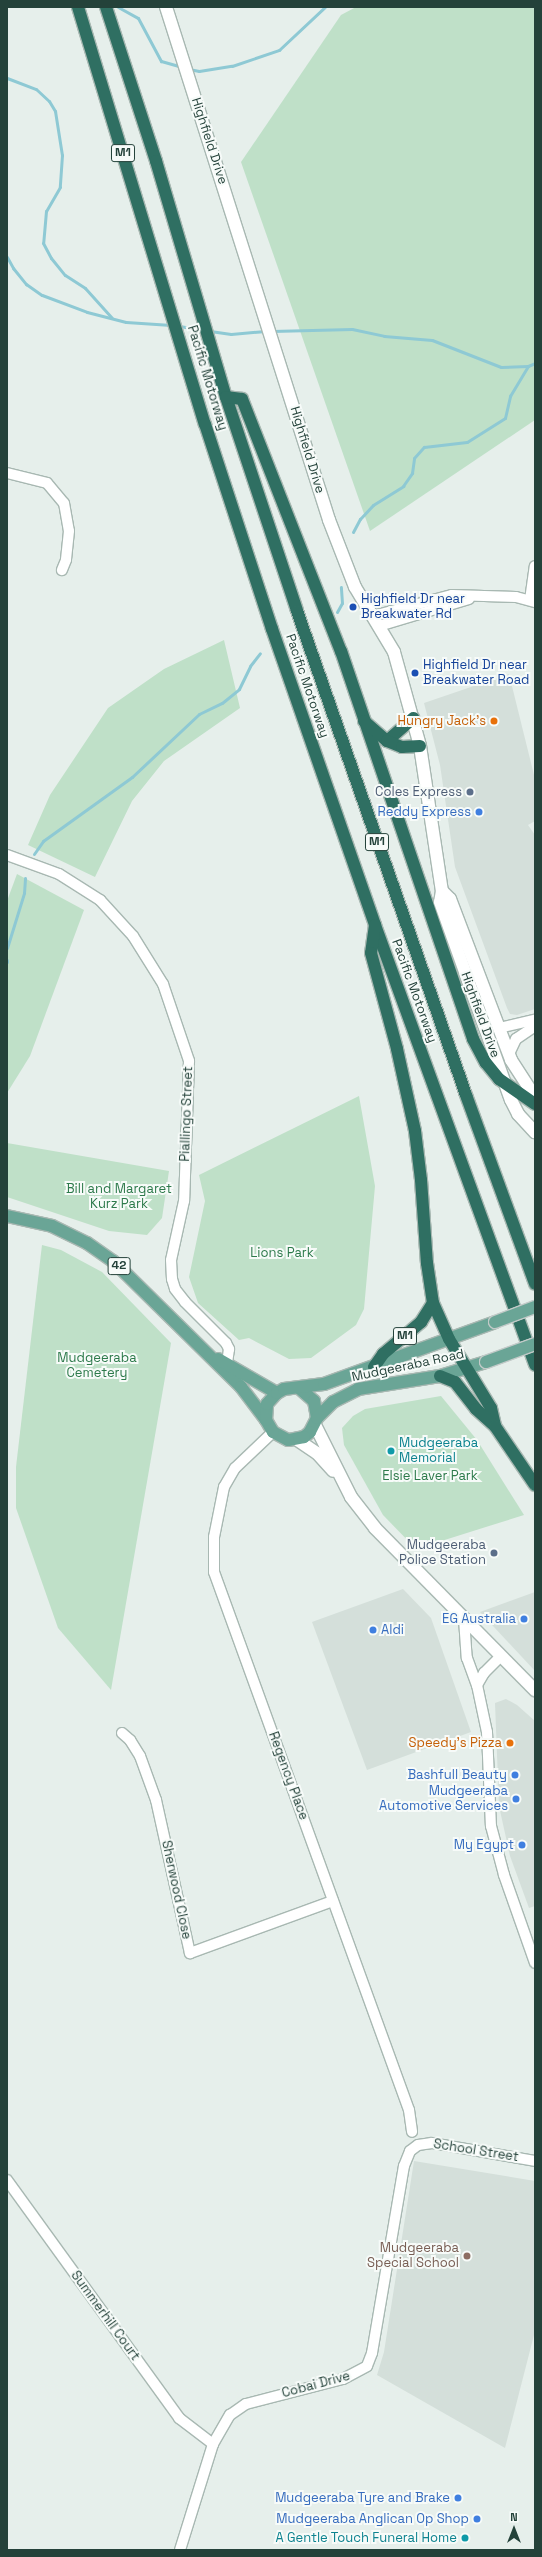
<!DOCTYPE html>
<html>
<head>
<meta charset="utf-8">
<style>
  body { margin:0 }
  #map { position:relative; width:542px; height:2557px; overflow:hidden; background:#e6efeb; font-family:"Space Grotesk",sans-serif }
  div>[style] { position:absolute }
  [style*='--x'] { left:calc(var(--x)*1px); top:calc(var(--y)*1px); width:calc(var(--w)*1px); rotate:calc(var(--a)*1deg) }
  .built>* { inset:0; background:#d4dfda }
  .green>* { inset:0; background:#bfe0c8 }
  .stream>* { height:3px; margin:-1.5px; padding:0 1.5px; transform-origin:1.5px; border-radius:1.5px; background:#8ec9d4 }
  .roads { filter:drop-shadow(1px 0 #a8b8b2) drop-shadow(-1px 0 #a8b8b2) drop-shadow(0 1px #a8b8b2) drop-shadow(0 -1px #a8b8b2) }
  .street>* { height:10px; margin:-5px; padding:0 5px; transform-origin:5px; border-radius:5px; background:#fff }
  .secondary>* { height:12px; margin:-6px; padding:0 6px; transform-origin:6px; border-radius:6px; background:#fff }
  .primary>* { height:12px; margin:-6px; padding:0 6px; transform-origin:6px; border-radius:6px; background:#6aa596 }
  .highway>* { height:12px; margin:-6px; padding:0 6px; transform-origin:6px; border-radius:6px; background:#2f6f62 }
  .bridges { filter:drop-shadow(1px 0 #c2cac8) drop-shadow(-1px 0 #c2cac8) drop-shadow(0 1px #c2cac8) drop-shadow(0 -1px #c2cac8) }
  .primary-bridge>* { height:12px; margin:-6px; padding:0 6px; transform-origin:6px; border-radius:6px; background:#6aa596 }
  .dots>* { width:11px; height:11px; translate:-50% -50%; box-sizing:border-box; border:2px solid #f7fbf9; border-radius:50% }
  span { translate:-50% -50%; white-space:nowrap; text-align:center; line-height:1.15; -webkit-text-stroke:4px #f7fbf9; paint-order:stroke }
  .shield-label span { padding:1px 3px; background:#f7fbf9; border:1px solid; border-radius:3px; -webkit-text-stroke-width:0 }
  .shield-label { font-size:12px; color:#24423a; font-weight:700 }
  .street-label { font-size:13px; color:#24423a }
  .transit-label { font-size:13px; color:#164399 }
  .left { translate:0 -50%; text-align:left }
  .food-label { font-size:13px; color:#c56008 }
  .right { translate:-100% -50%; text-align:right }
  .service-label { font-size:13px; color:#4e5e75 }
  .shop-label { font-size:13px; color:#366cbe }
  .park-label { font-size:13px; color:#2d7a4b }
  .culture-label { font-size:13px; color:#0d838f }
  .education-label { font-size:13px; color:#785e54 }
  .frame { position:absolute; inset:0; border:8px solid #24423a; pointer-events:none }
  .north { position:absolute; left:494px; top:2509px; width:40px; height:40px; -webkit-text-stroke:3px #f7fbf9; paint-order:stroke; rotate:0deg; font-size:11px; font-weight:700; line-height:16px; text-align:center; color:#24423a }
  .north::after { content:''; display:block; margin:auto; width:14px; height:18px; background:#24423a; clip-path:polygon(50% 0,100% 100%,50% 72%,0 100%) }
</style>
</head>
<body>
<div id="map">
  <div class="built">
    <div style="clip-path:polygon(509px 674px,535px 779px,535px 821px,528px 825px,535px 835px,535px 1009px,517px 1015px,510px 1014px,507px 1008px,455px 867px,440px 765px,424px 703px)"></div>
    <div style="clip-path:polygon(403px 1589px,431px 1618px,471px 1732px,367px 1770px,312px 1622px)"></div>
    <div style="clip-path:polygon(535px 1592px,535px 1671px,480px 1612px)"></div>
    <div style="clip-path:polygon(506px 1699px,517px 1705px,535px 1721px,535px 1906px,529px 1908px,510px 1856px,499px 1806px,495px 1703px)"></div>
    <div style="clip-path:polygon(414px 2161px,535px 2181px,535px 2331px,505px 2448px,377px 2375px,384px 2352px)"></div>
  </div>
  <div class="green">
    <div style="clip-path:polygon(356px 7px,535px 7px,535px 420px,370px 531px,241px 162px,341px 15px)"></div>
    <div style="clip-path:polygon(224px 640px,240px 708px,164px 761px,132px 801px,95px 877px,28px 845px,50px 795px,108px 708px,164px 669px)"></div>
    <div style="clip-path:polygon(17px 874px,84px 910px,30px 1056px,7px 1093px,7px 901px)"></div>
    <div style="clip-path:polygon(359px 1096px,375px 1186px,364px 1309px,356px 1325px,311px 1358px,289px 1359px,249px 1338px,239px 1340px,198px 1303px,189px 1277px,205px 1201px,199px 1175px)"></div>
    <div style="clip-path:polygon(7px 1143px,169px 1171px,162px 1218px,147px 1235px,109px 1231px,7px 1197px)"></div>
    <div style="clip-path:polygon(42px 1245px,61px 1250px,102px 1272px,171px 1343px,111px 1690px,58px 1628px,16px 1508px,16px 1467px)"></div>
    <div style="clip-path:polygon(441px 1396px,477px 1440px,524px 1515px,416px 1549px,383px 1515px,344px 1445px,342px 1428px,353px 1416px,365px 1409px)"></div>
  </div>
  <div class="stream">
    <div style="--x:118;--y:7;--w:23;--a:29"></div>
    <div style="--x:138;--y:18;--w:49;--a:61.9"></div>
    <div style="--x:161;--y:61;--w:22;--a:16"></div>
    <div style="--x:189;--y:69;--w:10;--a:11"></div>
    <div style="--x:199;--y:71;--w:33;--a:-9"></div>
    <div style="--x:232;--y:66;--w:50;--a:-18.8"></div>
    <div style="--x:279;--y:50;--w:63;--a:-43.1"></div>
    <div style="--x:7;--y:78;--w:31;--a:21"></div>
    <div style="--x:36;--y:89;--w:18;--a:43"></div>
    <div style="--x:49;--y:101;--w:12;--a:59"></div>
    <div style="--x:55;--y:111;--w:45;--a:81"></div>
    <div style="--x:62;--y:155;--w:32;--a:94"></div>
    <div style="--x:60;--y:187;--w:28;--a:120"></div>
    <div style="--x:46;--y:211;--w:32;--a:95"></div>
    <div style="--x:43;--y:243;--w:17;--a:62"></div>
    <div style="--x:51;--y:258;--w:22;--a:51"></div>
    <div style="--x:65;--y:275;--w:24;--a:33"></div>
    <div style="--x:85;--y:288;--w:40;--a:48"></div>
    <div style="--x:7;--y:257;--w:13;--a:61"></div>
    <div style="--x:13;--y:268;--w:21;--a:51"></div>
    <div style="--x:26;--y:284;--w:19;--a:35"></div>
    <div style="--x:42;--y:295;--w:48;--a:20.7"></div>
    <div style="--x:87;--y:312;--w:40;--a:14.4"></div>
    <div style="--x:126;--y:322;--w:45;--a:3.8"></div>
    <div style="--x:179;--y:326;--w:24;--a:9"></div>
    <div style="--x:210;--y:331;--w:21;--a:8"></div>
    <div style="--x:231;--y:334;--w:35;--a:-5"></div>
    <div style="--x:272;--y:331;--w:80;--a:-1.4"></div>
    <div style="--x:352;--y:329;--w:33;--a:12"></div>
    <div style="--x:384;--y:336;--w:48;--a:4.8"></div>
    <div style="--x:432;--y:340;--w:74;--a:21.4"></div>
    <div style="--x:501;--y:367;--w:27;--a:-2"></div>
    <div style="--x:528;--y:366;--w:8;--a:-23"></div>
    <div style="--x:353;--y:532;--w:15;--a:-62"></div>
    <div style="--x:360;--y:519;--w:19;--a:-47"></div>
    <div style="--x:373;--y:505;--w:36;--a:-32"></div>
    <div style="--x:403;--y:486;--w:16;--a:-55"></div>
    <div style="--x:412;--y:473;--w:15;--a:-82"></div>
    <div style="--x:414;--y:458;--w:15;--a:-48"></div>
    <div style="--x:424;--y:447;--w:43;--a:-6.6"></div>
    <div style="--x:467;--y:442;--w:45;--a:-32.3"></div>
    <div style="--x:505;--y:418;--w:23;--a:-77"></div>
    <div style="--x:510;--y:396;--w:35;--a:-59"></div>
    <div style="--x:337;--y:612;--w:10;--a:-61"></div>
    <div style="--x:342;--y:603;--w:16;--a:-94"></div>
    <div style="--x:34;--y:854;--w:16;--a:-55"></div>
    <div style="--x:43;--y:841;--w:110;--a:-35.7"></div>
    <div style="--x:132;--y:777;--w:92;--a:-43.2"></div>
    <div style="--x:199;--y:714;--w:25;--a:-26"></div>
    <div style="--x:222;--y:703;--w:22;--a:-39"></div>
    <div style="--x:239;--y:689;--w:25;--a:-64"></div>
    <div style="--x:250;--y:666;--w:16;--a:-52"></div>
    <div style="--x:7;--y:948;--w:58;--a:-72.8"></div>
    <div style="--x:24;--y:893;--w:15;--a:-86"></div>
    <div style="--x:7;--y:960;--w:2;--a:90"></div>
  </div>
  <div class="roads">
    <div class="street">
      <div style="--x:7;--y:473;--w:41;--a:14"></div>
      <div style="--x:47;--y:483;--w:26;--a:50"></div>
      <div style="--x:64;--y:503;--w:28;--a:80"></div>
      <div style="--x:69;--y:531;--w:29;--a:96"></div>
      <div style="--x:66;--y:560;--w:11;--a:112"></div>
      <div style="--x:530;--y:600;--w:34;--a:-82"></div>
      <div style="--x:373;--y:616;--w:82;--a:-14.9"></div>
      <div style="--x:452;--y:595;--w:64;--a:1.8"></div>
      <div style="--x:516;--y:597;--w:20;--a:15"></div>
      <div style="--x:379;--y:626;--w:94;--a:-16.7"></div>
      <div style="--x:7;--y:855;--w:55;--a:20.1"></div>
      <div style="--x:59;--y:874;--w:49;--a:32.4"></div>
      <div style="--x:100;--y:900;--w:49;--a:47.5"></div>
      <div style="--x:133;--y:936;--w:57;--a:58"></div>
      <div style="--x:163;--y:984;--w:81;--a:71.3"></div>
      <div style="--x:189;--y:1061;--w:140;--a:92"></div>
      <div style="--x:184;--y:1201;--w:60;--a:102.4"></div>
      <div style="--x:171;--y:1260;--w:19;--a:87"></div>
      <div style="--x:172;--y:1279;--w:10;--a:73"></div>
      <div style="--x:175;--y:1289;--w:16;--a:52"></div>
      <div style="--x:185;--y:1302;--w:58;--a:45"></div>
      <div style="--x:226;--y:1343;--w:7;--a:63"></div>
      <div style="--x:229;--y:1349;--w:14;--a:98"></div>
      <div style="--x:499;--y:1028;--w:37;--a:-13"></div>
      <div style="--x:509;--y:1054;--w:17;--a:-65"></div>
      <div style="--x:516;--y:1039;--w:23;--a:-34"></div>
      <div style="--x:273;--y:1432;--w:52;--a:136.5"></div>
      <div style="--x:235;--y:1468;--w:22;--a:120"></div>
      <div style="--x:224;--y:1487;--w:51;--a:101.3"></div>
      <div style="--x:214;--y:1537;--w:35;--a:90"></div>
      <div style="--x:214;--y:1572;--w:572;--a:70.08"></div>
      <div style="--x:409;--y:2110;--w:22;--a:82"></div>
      <div style="--x:464;--y:1619;--w:39;--a:86"></div>
      <div style="--x:467;--y:1658;--w:29;--a:70"></div>
      <div style="--x:477;--y:1685;--w:48;--a:78"></div>
      <div style="--x:487;--y:1732;--w:94;--a:87.6"></div>
      <div style="--x:491;--y:1826;--w:51;--a:75.1"></div>
      <div style="--x:504;--y:1875;--w:93;--a:70.6"></div>
      <div style="--x:477;--y:1685;--w:14;--a:-60"></div>
      <div style="--x:484;--y:1673;--w:24;--a:-45"></div>
      <div style="--x:122;--y:1733;--w:11;--a:41"></div>
      <div style="--x:130;--y:1740;--w:19;--a:58"></div>
      <div style="--x:140;--y:1756;--w:47;--a:70"></div>
      <div style="--x:156;--y:1800;--w:157;--a:77.5"></div>
      <div style="--x:190;--y:1953;--w:152;--a:-20"></div>
      <div style="--x:7;--y:2180;--w:294;--a:54.1"></div>
      <div style="--x:179;--y:2418;--w:43;--a:37.4"></div>
      <div style="--x:180;--y:2550;--w:111;--a:-72.7"></div>
      <div style="--x:213;--y:2444;--w:34;--a:-60"></div>
      <div style="--x:230;--y:2415;--w:19;--a:-35"></div>
      <div style="--x:246;--y:2404;--w:100;--a:-14.5"></div>
      <div style="--x:343;--y:2379;--w:27;--a:-28"></div>
      <div style="--x:367;--y:2366;--w:14;--a:-69"></div>
      <div style="--x:372;--y:2353;--w:190;--a:-80.3"></div>
      <div style="--x:404;--y:2166;--w:16;--a:-68"></div>
      <div style="--x:410;--y:2151;--w:10;--a:-37"></div>
      <div style="--x:418;--y:2145;--w:14;--a:-8"></div>
      <div style="--x:432;--y:2143;--w:105;--a:9.9"></div>
    </div>
    <div class="secondary">
      <div style="--x:166;--y:7;--w:538;--a:72.37"></div>
      <div style="--x:329;--y:520;--w:72;--a:68.8"></div>
      <div style="--x:355;--y:587;--w:76;--a:59"></div>
      <div style="--x:394;--y:652;--w:98;--a:74.5"></div>
      <div style="--x:420;--y:746;--w:147;--a:81.4"></div>
      <div style="--x:442;--y:891;--w:11;--a:100"></div>
      <div style="--x:440;--y:902;--w:210;--a:70.3"></div>
      <div style="--x:511;--y:1100;--w:16;--a:63"></div>
      <div style="--x:518;--y:1114;--w:25;--a:47"></div>
      <div style="--x:442;--y:891;--w:11;--a:45"></div>
      <div style="--x:450;--y:899;--w:172;--a:69.2"></div>
      <div style="--x:511;--y:1060;--w:44;--a:57"></div>
      <div style="--x:315;--y:1425;--w:80;--a:63.4"></div>
      <div style="--x:351;--y:1497;--w:39;--a:52"></div>
      <div style="--x:375;--y:1528;--w:228;--a:45.4"></div>
      <div style="--x:296;--y:1439;--w:25;--a:34"></div>
      <div style="--x:317;--y:1453;--w:24;--a:48"></div>
    </div>
    <div class="primary">
      <div style="--x:7;--y:1216;--w:46;--a:12.5"></div>
      <div style="--x:52;--y:1226;--w:39;--a:26"></div>
      <div style="--x:87;--y:1243;--w:32;--a:35"></div>
      <div style="--x:113;--y:1261;--w:180;--a:44.5"></div>
      <div style="--x:241;--y:1387;--w:41;--a:52.9"></div>
      <div style="--x:218;--y:1359;--w:68;--a:30"></div>
      <div style="--x:299;--y:1388;--w:20;--a:41"></div>
      <div style="--x:314;--y:1401;--w:17;--a:80"></div>
      <div style="--x:317;--y:1418;--w:16;--a:117"></div>
      <div style="--x:310;--y:1432;--w:8;--a:140"></div>
      <div style="--x:304;--y:1437;--w:16;--a:169"></div>
      <div style="--x:288;--y:1440;--w:17;--a:-152"></div>
      <div style="--x:273;--y:1432;--w:14;--a:-120"></div>
      <div style="--x:266;--y:1420;--w:16;--a:-86"></div>
      <div style="--x:267;--y:1404;--w:15;--a:-48"></div>
      <div style="--x:277;--y:1393;--w:8;--a:-30"></div>
      <div style="--x:284;--y:1389;--w:40;--a:-7.1"></div>
      <div style="--x:324;--y:1384;--w:182;--a:-19.9"></div>
      <div style="--x:317;--y:1418;--w:23;--a:-45"></div>
      <div style="--x:333;--y:1402;--w:28;--a:-27"></div>
      <div style="--x:358;--y:1389;--w:83;--a:-9"></div>
      <div style="--x:440;--y:1376;--w:48;--a:-16.9"></div>
    </div>
    <div class="highway">
      <div style="--x:78;--y:7;--w:436;--a:73.1"></div>
      <div style="--x:205;--y:424;--w:216;--a:71.9"></div>
      <div style="--x:272;--y:629;--w:313;--a:70.8"></div>
      <div style="--x:375;--y:925;--w:468;--a:70"></div>
      <div style="--x:106;--y:7;--w:162;--a:72"></div>
      <div style="--x:156;--y:161;--w:246;--a:73.5"></div>
      <div style="--x:226;--y:397;--w:225;--a:71.6"></div>
      <div style="--x:297;--y:611;--w:513;--a:70.75"></div>
      <div style="--x:466;--y:1095;--w:201;--a:69.9"></div>
      <div style="--x:226;--y:397;--w:16;--a:7"></div>
      <div style="--x:242;--y:399;--w:271;--a:68.6"></div>
      <div style="--x:341;--y:651;--w:410;--a:71.2"></div>
      <div style="--x:473;--y:1039;--w:27;--a:62"></div>
      <div style="--x:486;--y:1063;--w:21;--a:51"></div>
      <div style="--x:499;--y:1079;--w:44;--a:34.8"></div>
      <div style="--x:364;--y:721;--w:30;--a:41"></div>
      <div style="--x:387;--y:741;--w:35;--a:-41"></div>
      <div style="--x:387;--y:741;--w:16;--a:22"></div>
      <div style="--x:402;--y:747;--w:18;--a:-3"></div>
      <div style="--x:375;--y:925;--w:28;--a:98"></div>
      <div style="--x:371;--y:953;--w:99;--a:74.8"></div>
      <div style="--x:397;--y:1049;--w:84;--a:77.6"></div>
      <div style="--x:415;--y:1131;--w:49;--a:83"></div>
      <div style="--x:421;--y:1180;--w:83;--a:85.9"></div>
      <div style="--x:427;--y:1263;--w:40;--a:81.5"></div>
      <div style="--x:433;--y:1303;--w:39;--a:66"></div>
      <div style="--x:449;--y:1339;--w:81;--a:58.7"></div>
      <div style="--x:491;--y:1408;--w:18;--a:77"></div>
      <div style="--x:374;--y:1367;--w:16;--a:-55"></div>
      <div style="--x:383;--y:1354;--w:50;--a:-40.1"></div>
      <div style="--x:421;--y:1322;--w:22;--a:-58"></div>
      <div style="--x:440;--y:1376;--w:16;--a:22"></div>
      <div style="--x:455;--y:1382;--w:34;--a:52"></div>
      <div style="--x:476;--y:1409;--w:25;--a:42"></div>
      <div style="--x:495;--y:1426;--w:71;--a:55.9"></div>
    </div>
  </div>
  <div class="bridges">
    <div class="primary-bridge">
      <div style="--x:495;--y:1322;--w:43;--a:-20.6"></div>
      <div style="--x:486;--y:1362;--w:52;--a:-20.2"></div>
    </div>
  </div>
  <div class="dots">
    <div style="left:353px;top:607px;background:#1a4fb4"></div>
    <div style="left:415px;top:673px;background:#1a4fb4"></div>
    <div style="left:494px;top:721px;background:#e8710a"></div>
    <div style="left:470px;top:792px;background:#5c6f8a"></div>
    <div style="left:479px;top:812px;background:#3f7fe0"></div>
    <div style="left:391px;top:1451px;background:#0f9aa8"></div>
    <div style="left:494px;top:1553px;background:#5c6f8a"></div>
    <div style="left:524px;top:1619px;background:#3f7fe0"></div>
    <div style="left:373px;top:1630px;background:#3f7fe0"></div>
    <div style="left:510px;top:1743px;background:#e8710a"></div>
    <div style="left:515px;top:1775px;background:#3f7fe0"></div>
    <div style="left:516px;top:1799px;background:#3f7fe0"></div>
    <div style="left:522px;top:1845px;background:#3f7fe0"></div>
    <div style="left:467px;top:2256px;background:#8d6e63"></div>
    <div style="left:458px;top:2498px;background:#3f7fe0"></div>
    <div style="left:477px;top:2519px;background:#3f7fe0"></div>
    <div style="left:465px;top:2538px;background:#0f9aa8"></div>
  </div>
  <div class="shield-label">
    <span style="left:123px;top:153px">M1</span>
    <span style="left:377px;top:842px">M1</span>
    <span style="left:119px;top:1266px">42</span>
    <span style="left:405px;top:1336px">M1</span>
  </div>
  <div class="street-label">
    <span style="left:209px;top:141px;rotate:72deg">Highfield Drive</span>
    <span style="left:207px;top:378px;rotate:73deg">Pacific Motorway</span>
    <span style="left:307px;top:450px;rotate:73deg">Highfield Drive</span>
    <span style="left:307px;top:686px;rotate:71deg">Pacific Motorway</span>
    <span style="left:414px;top:991px;rotate:70deg">Pacific Motorway</span>
    <span style="left:480px;top:1015px;rotate:70deg">Highfield Drive</span>
    <span style="left:187px;top:1114px;rotate:-88deg">Piallingo Street</span>
    <span style="left:408px;top:1366px;rotate:-12deg">Mudgeeraba Road</span>
    <span style="left:288px;top:1776px;rotate:70deg">Regency Place</span>
    <span style="left:176px;top:1890px;rotate:78deg">Sherwood Close</span>
    <span style="left:476px;top:2151px;rotate:9deg">School Street</span>
    <span style="left:105px;top:2316px;rotate:54deg">Summerhill Court</span>
    <span style="left:316px;top:2385px;rotate:-15deg">Cobai Drive</span>
  </div>
  <div class="transit-label">
    <span class="left" style="left:361px;top:607px">Highfield Dr near<br>Breakwater Rd</span>
    <span class="left" style="left:423px;top:673px">Highfield Dr near<br>Breakwater Road</span>
  </div>
  <div class="food-label">
    <span class="right" style="left:486px;top:721px">Hungry Jack's</span>
    <span class="right" style="left:502px;top:1743px">Speedy's Pizza</span>
  </div>
  <div class="service-label">
    <span class="right" style="left:462px;top:792px">Coles Express</span>
    <span class="right" style="left:486px;top:1553px">Mudgeeraba<br>Police Station</span>
  </div>
  <div class="shop-label">
    <span class="right" style="left:471px;top:812px">Reddy Express</span>
    <span class="right" style="left:516px;top:1619px">EG Australia</span>
    <span class="left" style="left:381px;top:1630px">Aldi</span>
    <span class="right" style="left:507px;top:1775px">Bashfull Beauty</span>
    <span class="right" style="left:508px;top:1799px">Mudgeeraba<br>Automotive Services</span>
    <span class="right" style="left:514px;top:1845px">My Egypt</span>
    <span class="right" style="left:450px;top:2498px">Mudgeeraba Tyre and Brake</span>
    <span class="right" style="left:469px;top:2519px">Mudgeeraba Anglican Op Shop</span>
  </div>
  <div class="park-label">
    <span style="left:119px;top:1197px">Bill and Margaret<br>Kurz Park</span>
    <span style="left:282px;top:1253px">Lions Park</span>
    <span style="left:97px;top:1366px">Mudgeeraba<br>Cemetery</span>
    <span style="left:430px;top:1476px">Elsie Laver Park</span>
  </div>
  <div class="culture-label">
    <span class="left" style="left:399px;top:1451px">Mudgeeraba<br>Memorial</span>
    <span class="right" style="left:457px;top:2538px">A Gentle Touch Funeral Home</span>
  </div>
  <div class="education-label">
    <span class="right" style="left:459px;top:2256px">Mudgeeraba<br>Special School</span>
  </div>
  <div class="frame"></div>
  <div class="north">N</div>
</div>
</body>
</html>
